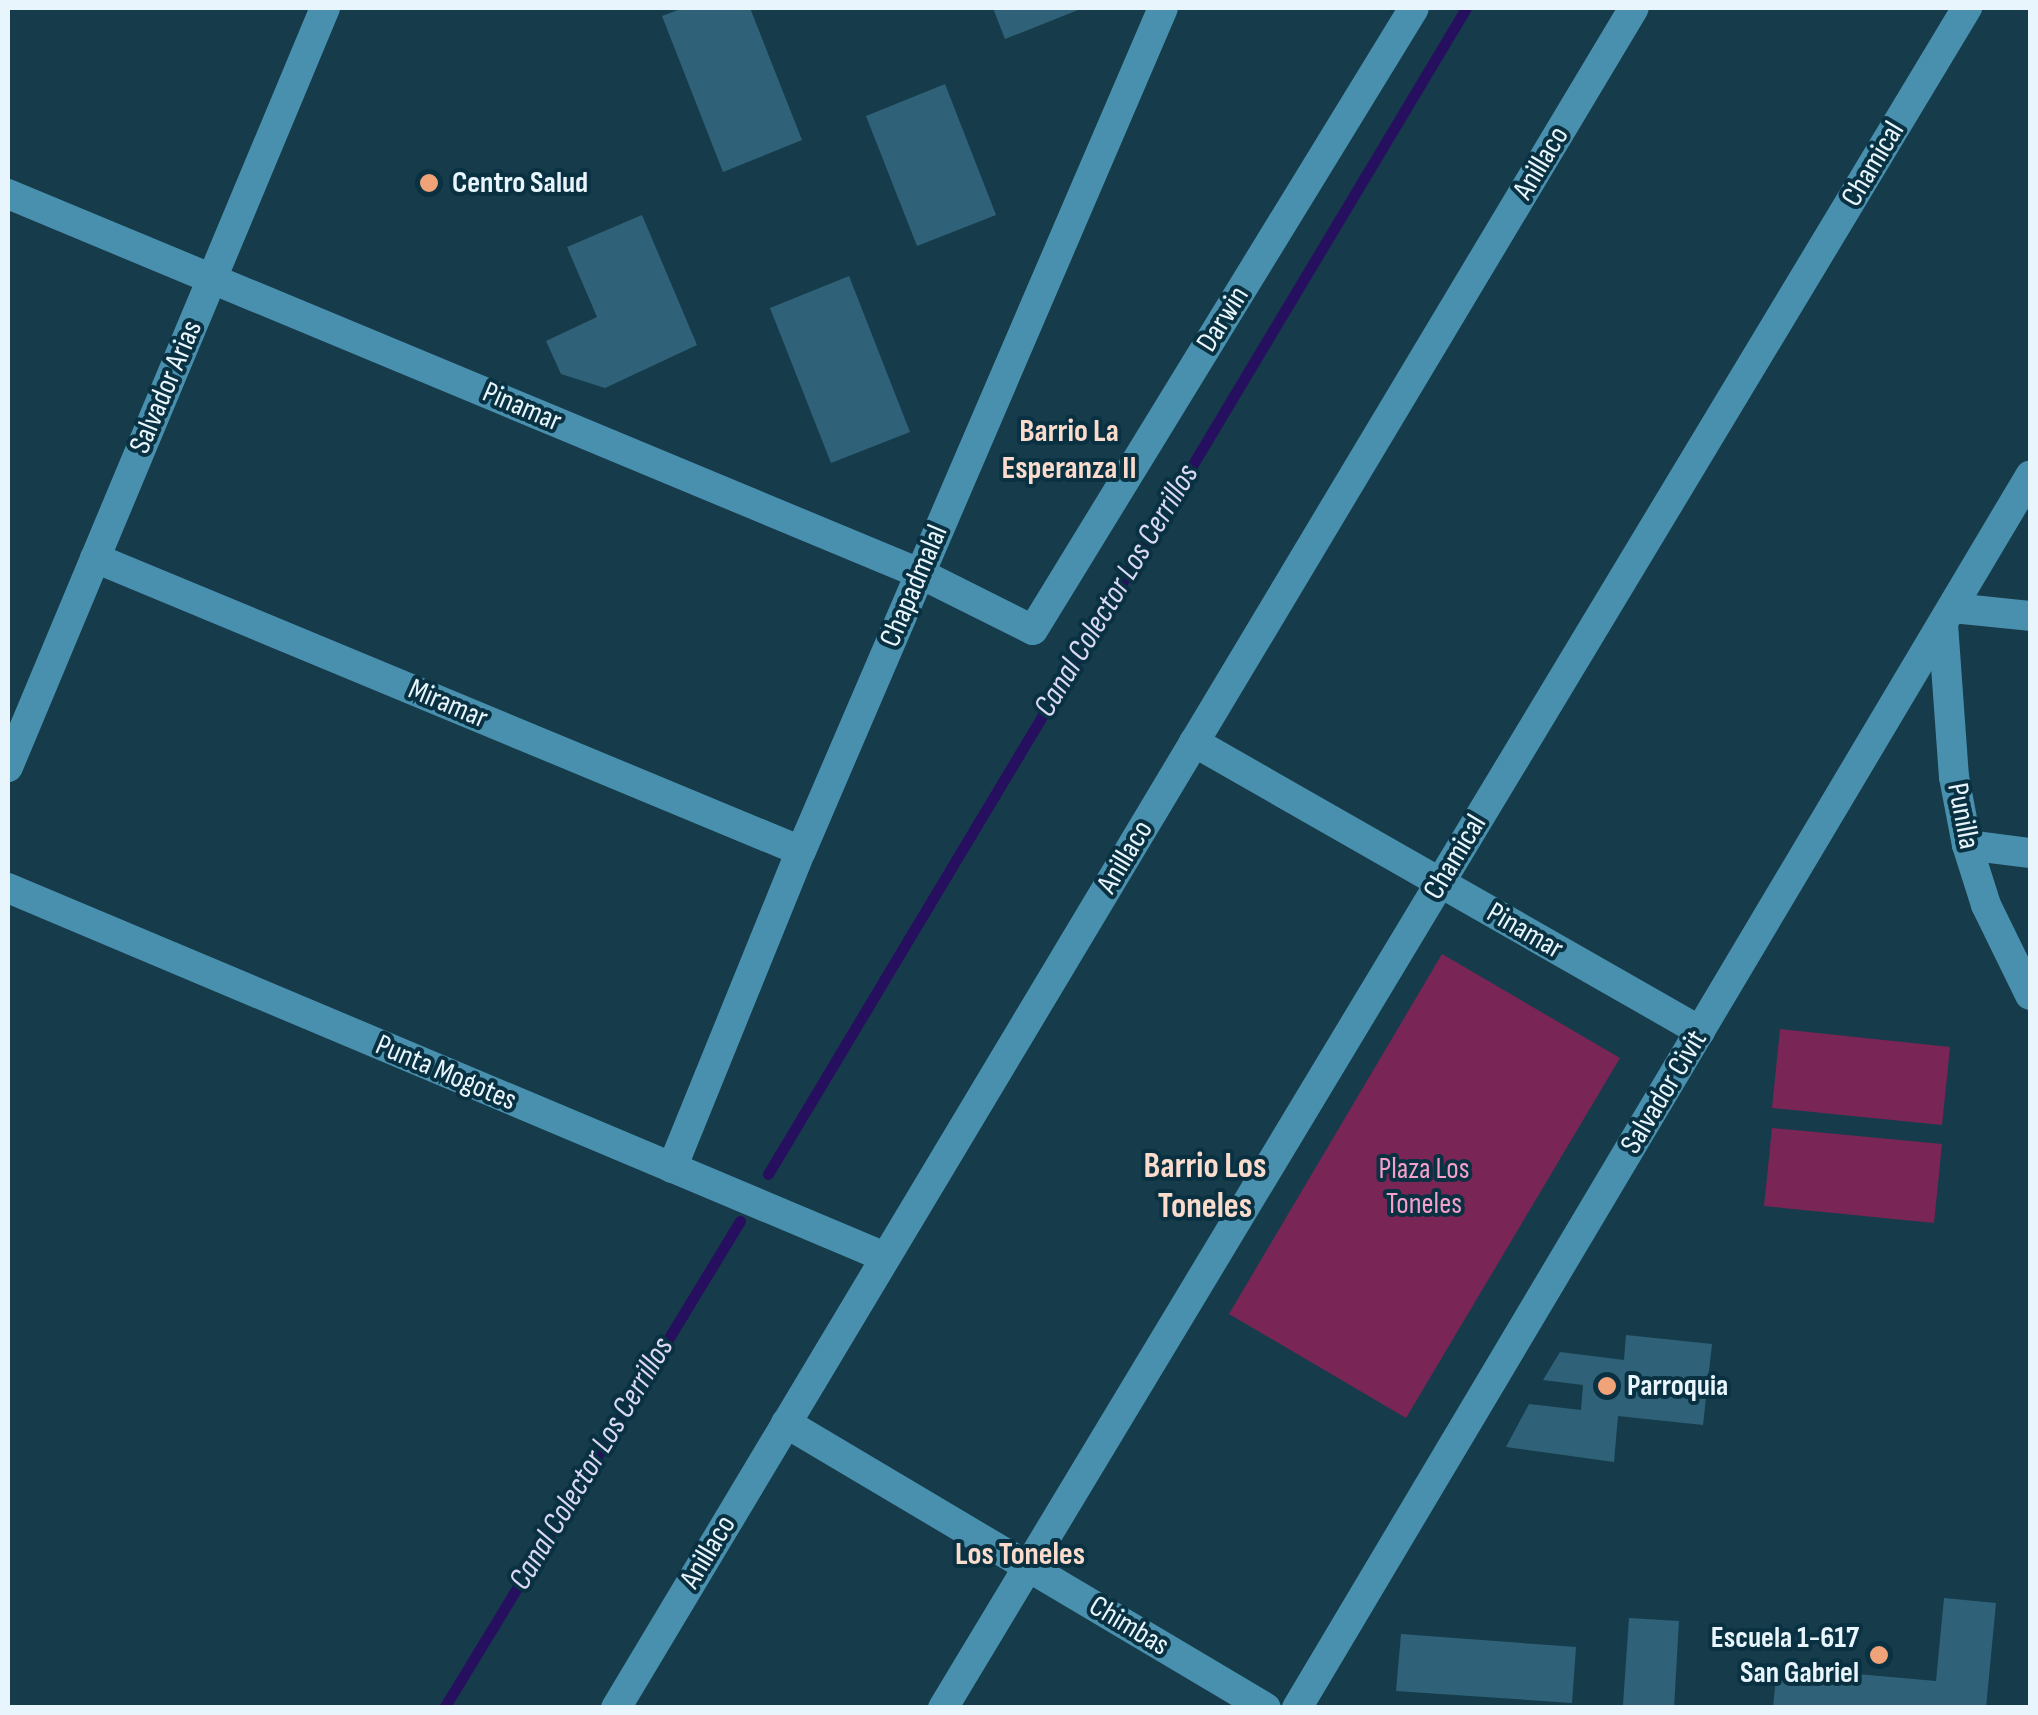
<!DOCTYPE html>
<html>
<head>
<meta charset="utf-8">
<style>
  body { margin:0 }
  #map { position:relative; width:2038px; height:1715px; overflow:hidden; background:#163c4b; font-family:"Sofia Sans Condensed",sans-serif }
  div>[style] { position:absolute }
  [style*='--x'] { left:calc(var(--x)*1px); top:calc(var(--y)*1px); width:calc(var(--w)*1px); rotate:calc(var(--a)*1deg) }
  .green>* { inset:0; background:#792556 }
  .stream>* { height:11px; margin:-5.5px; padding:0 5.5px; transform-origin:5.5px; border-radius:5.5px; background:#270f5f }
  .building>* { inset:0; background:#2f6278 }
  .minor>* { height:30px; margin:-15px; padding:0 15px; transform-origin:15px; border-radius:15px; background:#4990af }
  .dots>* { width:28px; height:28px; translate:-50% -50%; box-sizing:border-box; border:5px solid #093141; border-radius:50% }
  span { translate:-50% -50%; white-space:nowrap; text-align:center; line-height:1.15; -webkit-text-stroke:8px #093141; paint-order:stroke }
  .street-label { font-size:30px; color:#e8f5fc }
  .poi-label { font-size:30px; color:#e8f5fc; font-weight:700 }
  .left { translate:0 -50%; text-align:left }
  .right { translate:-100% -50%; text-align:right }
  .park-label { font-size:30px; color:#f59fcb }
  .neighbourhood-label { font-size:32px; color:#fadbcc; font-weight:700 }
  .water-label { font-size:32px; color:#dad9f5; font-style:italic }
  .quarter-label { font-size:35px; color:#fadbcc; font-weight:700 }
  .frame { position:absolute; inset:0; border:10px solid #e8f5fc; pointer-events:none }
</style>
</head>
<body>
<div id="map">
  <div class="green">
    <div style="clip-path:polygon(1442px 954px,1620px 1058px,1406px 1418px,1229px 1314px)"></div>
    <div style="clip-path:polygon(1780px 1029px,1950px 1047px,1942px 1125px,1772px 1108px)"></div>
    <div style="clip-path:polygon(1772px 1128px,1942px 1144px,1934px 1223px,1764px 1206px)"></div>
  </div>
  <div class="stream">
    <div style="--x:768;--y:1174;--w:1359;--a:-59.09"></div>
    <div style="--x:444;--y:1708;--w:570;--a:-58.71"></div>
  </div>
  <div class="building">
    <div style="clip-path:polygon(683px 8px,750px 8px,802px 140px,723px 172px,662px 16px)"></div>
    <div style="clip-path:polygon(993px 8px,1083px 8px,1005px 39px)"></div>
    <div style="clip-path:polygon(945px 84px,996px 215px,917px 246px,866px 116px)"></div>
    <div style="clip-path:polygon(642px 215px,697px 345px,605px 388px,561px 374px,546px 341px,597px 317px,567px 247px)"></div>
    <div style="clip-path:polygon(849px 276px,910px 432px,831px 463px,770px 308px)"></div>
    <div style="clip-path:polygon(1626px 1335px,1712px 1344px,1703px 1425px,1618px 1416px,1614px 1462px,1506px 1447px,1529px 1404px,1581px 1410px,1583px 1385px,1543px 1380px,1560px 1352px,1624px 1360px)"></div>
    <div style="clip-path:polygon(1944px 1598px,1996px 1603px,1986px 1708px,1773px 1708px,1777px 1667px,1936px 1681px)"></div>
    <div style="clip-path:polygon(1629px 1618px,1679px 1621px,1674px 1708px,1623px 1705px)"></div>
    <div style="clip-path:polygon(1401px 1634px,1576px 1647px,1572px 1703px,1396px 1691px)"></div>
  </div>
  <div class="minor">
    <div style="--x:8;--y:194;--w:987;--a:22.59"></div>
    <div style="--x:919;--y:573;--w:127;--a:26.6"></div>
    <div style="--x:1033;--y:630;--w:729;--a:-58.51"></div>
    <div style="--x:95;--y:558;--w:764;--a:22.54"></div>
    <div style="--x:1953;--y:608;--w:77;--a:5.9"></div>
    <div style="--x:1943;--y:624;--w:153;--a:85.9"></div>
    <div style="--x:1954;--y:777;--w:69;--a:79.2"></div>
    <div style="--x:1967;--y:845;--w:63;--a:72.4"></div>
    <div style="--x:1986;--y:905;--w:100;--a:63.9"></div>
    <div style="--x:1194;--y:742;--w:583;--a:29.73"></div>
    <div style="--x:8;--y:767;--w:823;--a:-67.33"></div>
    <div style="--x:1967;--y:845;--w:64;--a:7.2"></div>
    <div style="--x:8;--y:888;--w:951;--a:22.82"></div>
    <div style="--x:672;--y:1168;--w:342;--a:-67.9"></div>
    <div style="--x:801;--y:851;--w:917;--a:-66.76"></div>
    <div style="--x:786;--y:1423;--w:558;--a:30.7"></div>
    <div style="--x:616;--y:1708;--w:1981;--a:-59.09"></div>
    <div style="--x:943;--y:1708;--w:1985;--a:-58.94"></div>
    <div style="--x:1297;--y:1708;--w:1434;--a:-59.25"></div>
  </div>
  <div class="dots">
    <div style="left:429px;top:183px;background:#f0a279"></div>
    <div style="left:1607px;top:1386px;background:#f0a279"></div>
    <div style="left:1879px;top:1655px;background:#f0a279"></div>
  </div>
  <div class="street-label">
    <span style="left:1541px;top:163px;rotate:-59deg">Anillaco</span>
    <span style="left:1873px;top:164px;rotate:-59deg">Chamical</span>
    <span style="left:1223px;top:319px;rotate:-58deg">Darwin</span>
    <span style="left:166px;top:387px;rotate:-67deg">Salvador Arias</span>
    <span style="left:522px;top:407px;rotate:23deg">Pinamar</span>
    <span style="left:914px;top:586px;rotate:-67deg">Chapadmalal</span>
    <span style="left:448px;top:704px;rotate:23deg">Miramar</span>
    <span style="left:1963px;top:816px;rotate:79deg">Punilla</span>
    <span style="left:1125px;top:857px;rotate:-59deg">Anillaco</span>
    <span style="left:1455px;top:857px;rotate:-59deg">Chamical</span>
    <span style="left:1525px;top:931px;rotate:30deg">Pinamar</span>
    <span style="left:446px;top:1073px;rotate:23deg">Punta Mogotes</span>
    <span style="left:1664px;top:1092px;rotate:-59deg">Salvador Civit</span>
    <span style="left:708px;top:1552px;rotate:-59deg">Anillaco</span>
    <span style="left:1129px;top:1626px;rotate:31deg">Chimbas</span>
  </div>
  <div class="poi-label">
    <span class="left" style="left:452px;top:183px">Centro Salud</span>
    <span class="left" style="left:1627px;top:1386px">Parroquia</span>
    <span class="right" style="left:1859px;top:1655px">Escuela 1-617<br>San Gabriel</span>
  </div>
  <div class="park-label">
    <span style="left:1424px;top:1186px">Plaza Los<br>Toneles</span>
  </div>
  <div class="neighbourhood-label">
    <span style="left:1069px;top:451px">Barrio La<br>Esperanza II</span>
    <span style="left:1020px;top:1555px">Los Toneles</span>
  </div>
  <div class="water-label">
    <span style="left:1117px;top:591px;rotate:-59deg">Canal Colector Los Cerrillos</span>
    <span style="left:592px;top:1464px;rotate:-59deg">Canal Colector Los Cerrillos</span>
  </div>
  <div class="quarter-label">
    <span style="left:1205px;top:1187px">Barrio Los<br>Toneles</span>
  </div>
  <div class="frame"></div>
</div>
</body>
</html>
